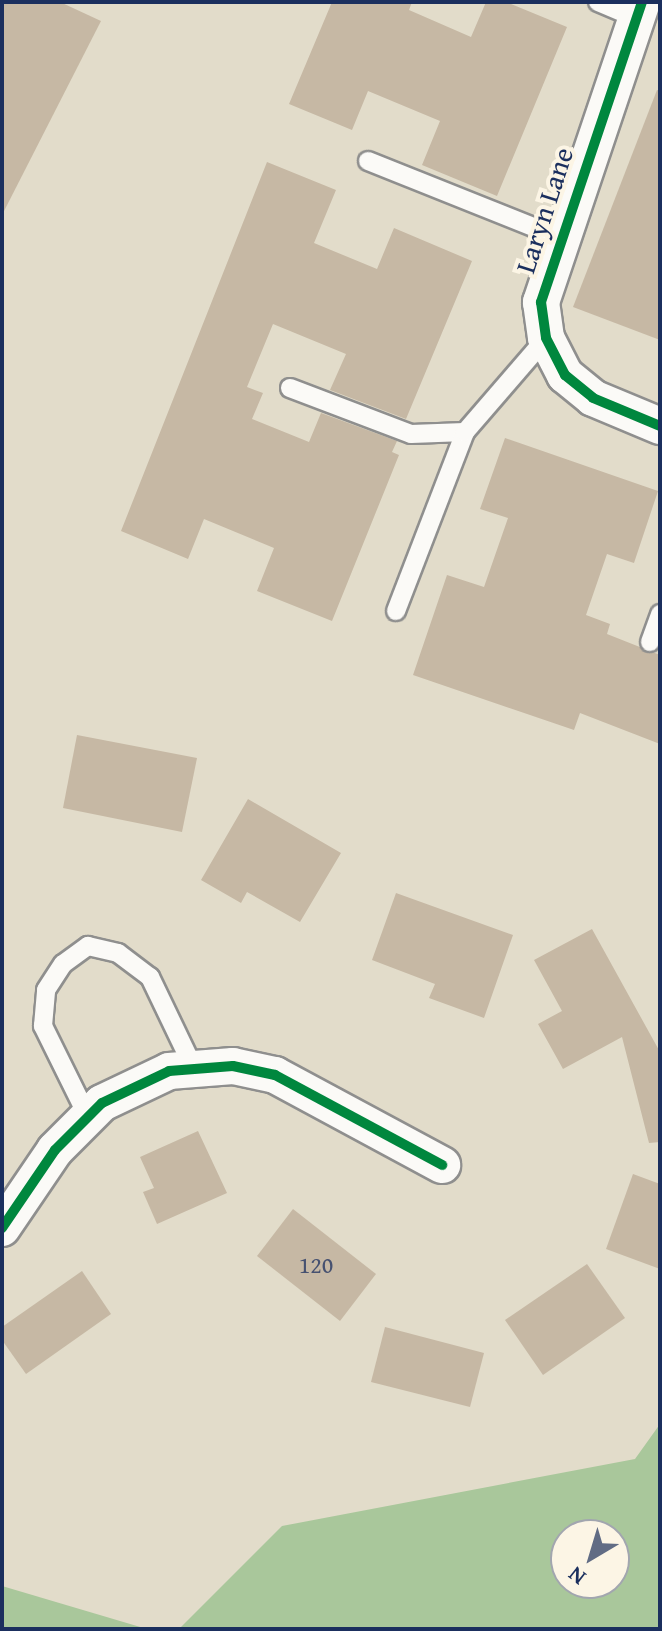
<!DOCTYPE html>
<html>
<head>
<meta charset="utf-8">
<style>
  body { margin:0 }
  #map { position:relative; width:662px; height:1631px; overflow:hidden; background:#e2dcca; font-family:"Gentium Book Plus",serif }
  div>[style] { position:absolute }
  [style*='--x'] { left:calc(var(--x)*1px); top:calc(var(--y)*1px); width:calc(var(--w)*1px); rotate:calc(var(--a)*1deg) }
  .forest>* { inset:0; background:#a9c79b }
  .building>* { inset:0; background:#c6b8a4 }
  .roads { filter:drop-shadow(2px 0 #8f8f8e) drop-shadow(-2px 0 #8f8f8e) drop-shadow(0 2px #8f8f8e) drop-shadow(0 -2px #8f8f8e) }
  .service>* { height:18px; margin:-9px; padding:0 9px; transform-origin:9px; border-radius:9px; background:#fbfaf7 }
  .minor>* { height:36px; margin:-18px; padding:0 18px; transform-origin:18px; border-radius:18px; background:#fbfaf7 }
  .cycleway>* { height:10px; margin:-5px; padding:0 5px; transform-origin:5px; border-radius:5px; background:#00873e }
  span { translate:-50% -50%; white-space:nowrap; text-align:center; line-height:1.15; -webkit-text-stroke:8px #fcf5e5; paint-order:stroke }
  .number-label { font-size:24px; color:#465170 }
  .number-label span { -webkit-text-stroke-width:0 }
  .street-label { font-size:28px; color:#1b2f5e }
  .frame { position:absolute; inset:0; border:4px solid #1b2f5e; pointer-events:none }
  .north { position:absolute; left:550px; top:1519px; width:80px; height:80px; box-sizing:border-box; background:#fcf5e5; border:2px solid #a2a6af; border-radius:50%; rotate:218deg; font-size:22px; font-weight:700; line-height:32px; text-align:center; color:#1b2f5e }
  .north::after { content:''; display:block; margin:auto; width:28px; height:36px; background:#616c84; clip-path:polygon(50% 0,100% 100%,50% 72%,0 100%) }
</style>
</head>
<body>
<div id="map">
  <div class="forest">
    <div style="clip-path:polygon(evenodd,660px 1424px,660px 1629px,179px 1629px,282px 1526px,635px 1459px,660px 1424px,566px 1535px,614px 1535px,614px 1583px,566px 1583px,566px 1535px)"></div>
    <div style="clip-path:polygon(2px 1586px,147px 1629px,2px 1629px)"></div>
  </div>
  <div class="building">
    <div style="clip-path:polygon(2px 2px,60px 2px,101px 21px,2px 215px)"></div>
    <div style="clip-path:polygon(332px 2px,412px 2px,409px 10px,471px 37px,486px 2px,506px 2px,567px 27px,497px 196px,422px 165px,440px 121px,368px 91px,352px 130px,289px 104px)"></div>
    <div style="clip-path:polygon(657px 90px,660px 91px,660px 340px,573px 307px)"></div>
    <div style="clip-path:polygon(267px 162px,336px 190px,314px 243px,377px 269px,394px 228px,472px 261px,406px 419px,330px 390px,346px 354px,273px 324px,247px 387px,263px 393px,252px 419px,309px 442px,321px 413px,397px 441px,392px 452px,399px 455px,332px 621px,257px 591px,274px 548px,204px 519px,188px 559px,121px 531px)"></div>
    <div style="clip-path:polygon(505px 438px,658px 491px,634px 563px,607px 554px,586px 615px,610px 624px,607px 634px,660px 655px,660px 744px,580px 713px,574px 730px,413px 675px,447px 575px,484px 587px,508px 518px,480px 509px)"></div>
    <div style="clip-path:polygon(77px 735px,197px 758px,182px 832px,63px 808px)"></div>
    <div style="clip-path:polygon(248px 799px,341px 853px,300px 922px,247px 892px,241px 903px,201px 880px)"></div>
    <div style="clip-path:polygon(396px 893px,513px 935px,484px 1018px,429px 998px,435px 984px,372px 960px)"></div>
    <div style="clip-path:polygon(592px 929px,660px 1052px,660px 1142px,649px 1143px,622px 1037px,563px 1069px,538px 1024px,562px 1011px,534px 960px)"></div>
    <div style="clip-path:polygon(198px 1131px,227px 1193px,157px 1224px,143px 1192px,154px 1188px,140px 1157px)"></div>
    <div style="clip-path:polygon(633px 1174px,660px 1184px,660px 1269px,606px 1249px)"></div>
    <div style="clip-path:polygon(293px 1209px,376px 1274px,340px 1321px,257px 1256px)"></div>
    <div style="clip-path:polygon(587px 1264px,625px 1318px,543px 1375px,505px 1320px)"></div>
    <div style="clip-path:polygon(82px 1271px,111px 1314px,26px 1374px,2px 1340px,2px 1327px)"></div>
    <div style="clip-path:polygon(385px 1327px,484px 1353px,470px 1407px,371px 1382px)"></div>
  </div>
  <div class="roads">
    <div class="service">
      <div style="--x:598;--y:2;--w:41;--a:22.8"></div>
      <div style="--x:368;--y:161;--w:205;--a:21.8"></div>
      <div style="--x:290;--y:388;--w:129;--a:20.8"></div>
      <div style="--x:411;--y:434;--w:54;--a:-2.1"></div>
      <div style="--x:396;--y:611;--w:192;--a:-68.9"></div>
      <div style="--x:465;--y:432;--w:124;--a:-49.2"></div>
      <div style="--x:650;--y:642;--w:30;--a:-70"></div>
      <div style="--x:88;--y:1117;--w:102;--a:-116.3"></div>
      <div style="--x:43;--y:1026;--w:36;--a:-85"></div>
      <div style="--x:46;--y:990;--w:31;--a:-57"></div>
      <div style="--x:63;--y:964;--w:31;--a:-36"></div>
      <div style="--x:88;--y:946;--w:31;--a:13"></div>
      <div style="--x:118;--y:953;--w:40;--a:37"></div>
      <div style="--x:150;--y:977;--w:102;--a:64.4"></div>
    </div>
    <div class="minor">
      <div style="--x:642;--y:2;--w:317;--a:108.6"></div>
      <div style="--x:541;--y:302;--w:36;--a:82"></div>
      <div style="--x:546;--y:338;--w:42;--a:62.8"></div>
      <div style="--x:565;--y:375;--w:36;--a:39"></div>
      <div style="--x:593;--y:398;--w:73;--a:22.7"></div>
      <div style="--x:2;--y:1228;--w:94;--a:-55.8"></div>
      <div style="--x:55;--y:1150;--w:66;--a:-45"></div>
      <div style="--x:102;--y:1103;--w:74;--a:-25.5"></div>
      <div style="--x:169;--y:1071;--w:64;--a:-4.5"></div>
      <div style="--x:233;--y:1066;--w:43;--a:12.1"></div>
      <div style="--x:275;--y:1075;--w:190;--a:28.3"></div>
    </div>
  </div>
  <div class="cycleway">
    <div style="--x:642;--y:2;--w:317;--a:108.6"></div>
    <div style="--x:541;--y:302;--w:36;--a:82"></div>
    <div style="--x:546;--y:338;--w:42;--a:62.8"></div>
    <div style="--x:565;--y:375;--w:36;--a:39"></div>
    <div style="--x:593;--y:398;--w:73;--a:22.7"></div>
    <div style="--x:2;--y:1228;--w:94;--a:-55.8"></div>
    <div style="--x:55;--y:1150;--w:66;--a:-45"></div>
    <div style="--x:102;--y:1103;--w:74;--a:-25.5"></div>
    <div style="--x:169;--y:1071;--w:64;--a:-4.5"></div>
    <div style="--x:233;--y:1066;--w:43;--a:12.1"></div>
    <div style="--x:275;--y:1075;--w:190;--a:28.3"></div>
  </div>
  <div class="number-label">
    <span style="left:316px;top:1265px">120</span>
  </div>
  <div class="street-label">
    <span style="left:544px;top:210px;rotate:-72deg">Laryn Lane</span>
  </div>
  <div class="frame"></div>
  <div class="north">N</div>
</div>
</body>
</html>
